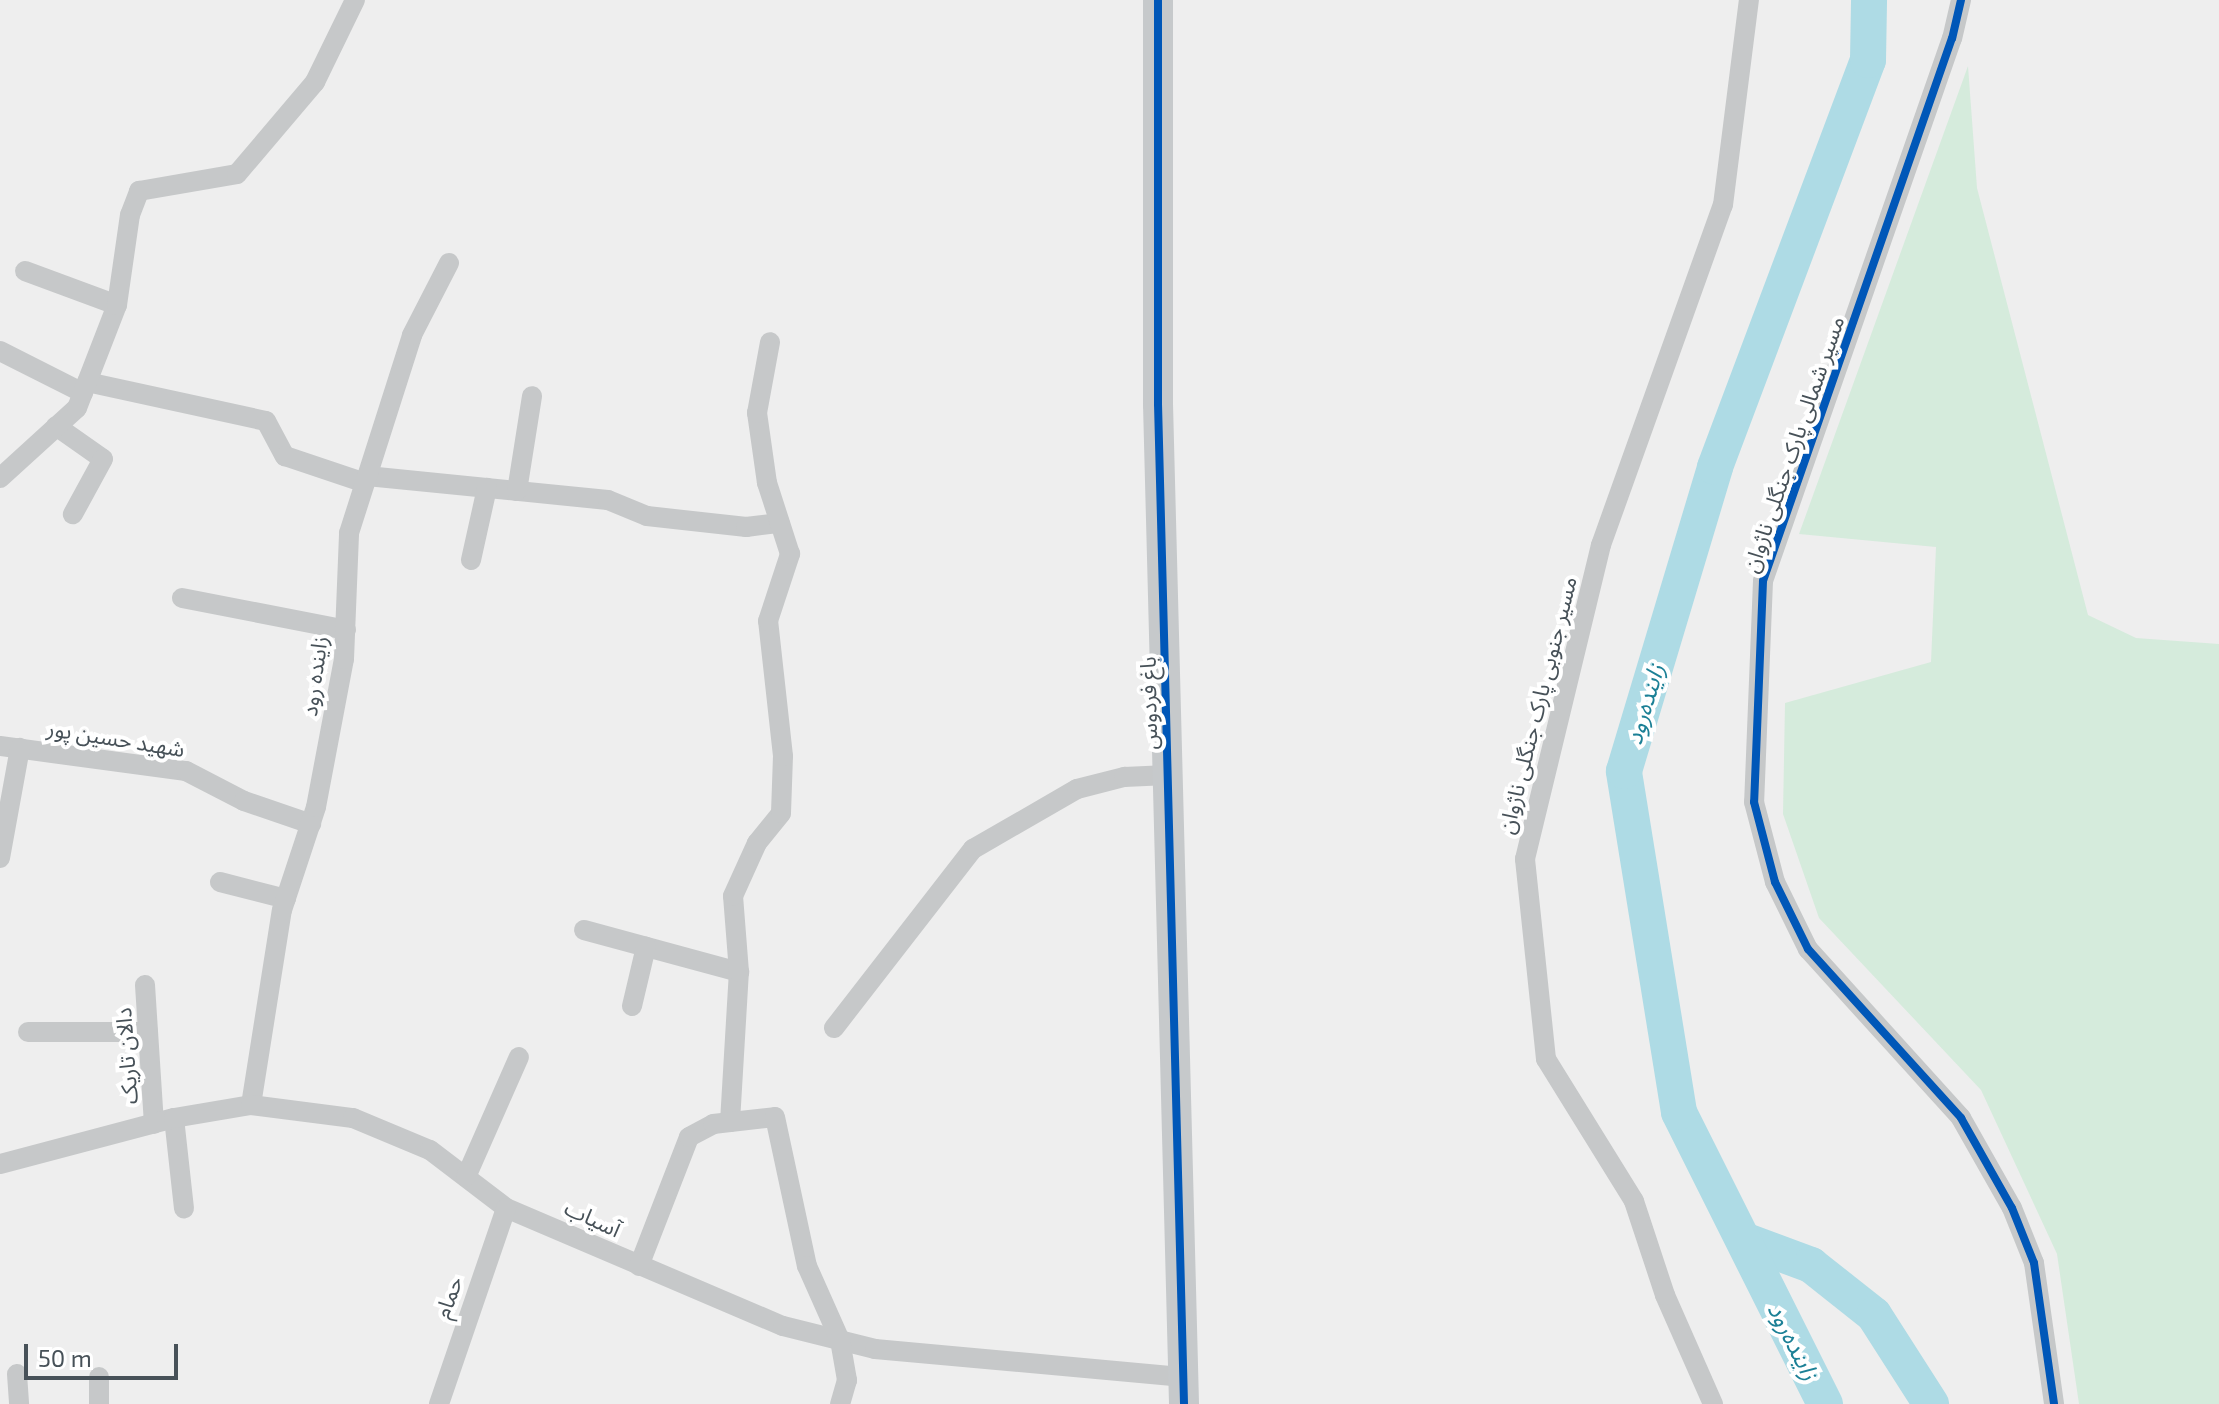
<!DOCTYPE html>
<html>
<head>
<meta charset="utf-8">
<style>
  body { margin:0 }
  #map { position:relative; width:2219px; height:1404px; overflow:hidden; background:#eee; font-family:"Exo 2","Noto Sans Arabic",sans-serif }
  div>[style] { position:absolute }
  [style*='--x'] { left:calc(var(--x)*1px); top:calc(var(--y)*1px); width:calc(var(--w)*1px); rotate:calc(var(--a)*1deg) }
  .green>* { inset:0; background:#d5ebdc }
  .river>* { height:36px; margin:-18px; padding:0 18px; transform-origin:18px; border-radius:18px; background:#aedbe5 }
  .street>* { height:20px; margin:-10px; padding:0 10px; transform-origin:10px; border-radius:10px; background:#c6c8c9 }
  .secondary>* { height:30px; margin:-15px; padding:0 15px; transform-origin:15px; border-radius:15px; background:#c6c9cb }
  .cycleway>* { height:8px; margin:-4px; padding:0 4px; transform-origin:4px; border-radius:4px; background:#0057b8 }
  span { translate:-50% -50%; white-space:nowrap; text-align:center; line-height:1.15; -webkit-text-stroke:8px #fff; paint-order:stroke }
  .street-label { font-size:22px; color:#475158 }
  .water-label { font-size:24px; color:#1c8096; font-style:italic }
  .scale { position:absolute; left:24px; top:1344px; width:154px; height:36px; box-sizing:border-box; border:4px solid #475158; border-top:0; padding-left:10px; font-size:24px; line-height:28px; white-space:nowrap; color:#475158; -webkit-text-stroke:6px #fff; paint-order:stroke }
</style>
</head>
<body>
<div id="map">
  <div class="green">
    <div style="clip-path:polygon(1968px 66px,1977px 188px,2088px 615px,2136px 638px,2219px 644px,2219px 1404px,2079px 1404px,2057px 1254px,1981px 1090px,1819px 918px,1783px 814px,1785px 703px,1931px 662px,1936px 547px,1799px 534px)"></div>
  </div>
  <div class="river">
    <div style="--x:1744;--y:1240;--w:72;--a:20.5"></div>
    <div style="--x:1811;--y:1265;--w:80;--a:38.4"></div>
    <div style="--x:1874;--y:1315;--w:106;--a:57.4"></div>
    <div style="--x:1825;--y:1404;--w:326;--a:-116.6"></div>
    <div style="--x:1679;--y:1112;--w:345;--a:-99.2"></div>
    <div style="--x:1624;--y:771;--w:317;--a:-73.3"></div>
    <div style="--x:1715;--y:467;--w:435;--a:-69.4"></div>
    <div style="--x:1868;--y:60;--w:60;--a:-89"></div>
  </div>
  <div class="street">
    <div style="--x:1961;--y:0;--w:39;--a:103"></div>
    <div style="--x:1952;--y:38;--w:575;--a:109.19"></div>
    <div style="--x:1763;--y:581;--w:221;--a:92.3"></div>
    <div style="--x:1754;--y:802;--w:83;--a:75.3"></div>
    <div style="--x:1775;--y:882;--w:75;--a:63.8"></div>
    <div style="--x:1808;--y:949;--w:228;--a:47.8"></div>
    <div style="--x:1961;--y:1118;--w:103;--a:60.5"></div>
    <div style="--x:2012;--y:1208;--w:59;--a:68.2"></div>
    <div style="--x:2034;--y:1263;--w:142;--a:81.9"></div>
    <div style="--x:25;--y:271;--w:98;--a:20.3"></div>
    <div style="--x:0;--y:351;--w:93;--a:26.8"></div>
    <div style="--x:87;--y:382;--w:183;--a:12.3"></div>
    <div style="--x:266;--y:421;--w:40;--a:62"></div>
    <div style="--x:285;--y:456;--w:84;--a:18.6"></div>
    <div style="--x:56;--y:426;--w:57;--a:35.1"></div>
    <div style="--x:103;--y:459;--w:63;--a:118.6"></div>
    <div style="--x:367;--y:476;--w:242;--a:5.7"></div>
    <div style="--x:608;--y:500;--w:42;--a:22.3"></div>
    <div style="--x:647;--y:516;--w:100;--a:6.3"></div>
    <div style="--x:746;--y:527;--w:34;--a:-7"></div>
    <div style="--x:0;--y:478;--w:104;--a:-42.3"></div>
    <div style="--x:77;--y:408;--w:110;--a:-68.8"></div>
    <div style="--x:117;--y:305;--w:91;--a:-81.8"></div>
    <div style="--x:130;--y:215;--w:26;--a:-69"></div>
    <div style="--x:139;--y:191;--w:99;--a:-9.8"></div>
    <div style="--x:237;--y:174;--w:121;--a:-49.7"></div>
    <div style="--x:315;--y:82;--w:91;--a:-64"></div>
    <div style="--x:517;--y:491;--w:96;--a:-81"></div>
    <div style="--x:471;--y:560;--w:74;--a:-77.5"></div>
    <div style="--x:182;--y:598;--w:167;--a:11"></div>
    <div style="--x:0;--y:746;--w:188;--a:7.7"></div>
    <div style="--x:186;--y:771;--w:65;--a:27.3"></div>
    <div style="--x:244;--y:801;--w:71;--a:18.9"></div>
    <div style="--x:0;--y:858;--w:112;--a:-79.7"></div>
    <div style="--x:220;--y:882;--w:68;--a:14.4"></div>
    <div style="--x:584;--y:930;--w:161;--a:15.2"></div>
    <div style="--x:145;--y:985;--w:139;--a:86.3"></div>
    <div style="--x:632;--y:1006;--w:61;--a:-76.7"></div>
    <div style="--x:834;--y:1028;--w:227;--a:-52.2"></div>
    <div style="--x:973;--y:849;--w:120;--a:-30"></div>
    <div style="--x:1077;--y:789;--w:49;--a:-14.3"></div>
    <div style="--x:1124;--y:777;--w:44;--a:-2.6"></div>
    <div style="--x:28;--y:1032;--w:120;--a:0"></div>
    <div style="--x:251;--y:1105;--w:197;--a:-81"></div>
    <div style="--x:282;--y:910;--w:108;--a:-71.7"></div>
    <div style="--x:316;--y:807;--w:151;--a:-79.3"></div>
    <div style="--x:344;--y:659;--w:126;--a:-87.7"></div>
    <div style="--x:349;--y:533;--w:208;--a:-72.3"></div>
    <div style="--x:412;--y:335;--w:81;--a:-62.8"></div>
    <div style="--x:174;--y:1118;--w:91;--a:83.7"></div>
    <div style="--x:730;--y:1122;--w:150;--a:-86.6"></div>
    <div style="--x:739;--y:972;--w:76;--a:-94.5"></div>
    <div style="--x:733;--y:896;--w:58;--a:-65.6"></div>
    <div style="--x:757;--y:843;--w:38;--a:-51"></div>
    <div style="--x:781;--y:813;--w:57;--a:-88"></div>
    <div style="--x:783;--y:756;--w:136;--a:-96.3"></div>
    <div style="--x:768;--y:621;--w:71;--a:-71.8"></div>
    <div style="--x:790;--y:554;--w:75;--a:-107.9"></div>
    <div style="--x:767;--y:483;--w:71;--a:-98.1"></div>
    <div style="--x:757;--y:413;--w:72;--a:-79.6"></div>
    <div style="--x:0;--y:1164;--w:180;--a:-14.8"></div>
    <div style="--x:174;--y:1118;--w:78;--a:-9.6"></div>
    <div style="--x:251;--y:1105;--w:103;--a:7.3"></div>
    <div style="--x:353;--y:1118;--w:83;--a:22.6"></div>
    <div style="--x:430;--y:1150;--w:96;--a:37.3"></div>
    <div style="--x:506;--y:1208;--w:301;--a:23.1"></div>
    <div style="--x:783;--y:1326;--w:95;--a:14"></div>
    <div style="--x:875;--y:1349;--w:310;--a:5.2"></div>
    <div style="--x:466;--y:1177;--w:131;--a:-66.2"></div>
    <div style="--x:639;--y:1266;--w:138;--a:-68.8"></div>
    <div style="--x:689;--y:1137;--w:27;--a:-28"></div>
    <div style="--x:713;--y:1124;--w:62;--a:-6.4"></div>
    <div style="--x:775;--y:1117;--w:152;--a:77.9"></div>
    <div style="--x:807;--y:1266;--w:81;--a:66"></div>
    <div style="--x:840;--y:1340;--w:41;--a:80.1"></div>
    <div style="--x:847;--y:1380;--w:25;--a:106"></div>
    <div style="--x:17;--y:1374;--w:30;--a:86"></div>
    <div style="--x:99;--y:1404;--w:27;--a:-90"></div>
    <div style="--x:439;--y:1404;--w:207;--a:-71.1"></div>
    <div style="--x:1713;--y:1404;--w:119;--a:-113.8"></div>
    <div style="--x:1665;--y:1295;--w:99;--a:-108.3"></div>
    <div style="--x:1634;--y:1201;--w:167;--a:-121.8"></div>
    <div style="--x:1546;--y:1059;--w:201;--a:-96"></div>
    <div style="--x:1525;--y:859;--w:323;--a:-76.4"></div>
    <div style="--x:1601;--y:545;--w:361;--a:-70.3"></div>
    <div style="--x:1723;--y:205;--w:207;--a:-82.8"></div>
  </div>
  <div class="secondary">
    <div style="--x:1158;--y:0;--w:404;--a:90"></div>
    <div style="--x:1158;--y:404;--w:1000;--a:88.51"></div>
  </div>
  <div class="cycleway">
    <div style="--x:1158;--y:0;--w:404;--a:90"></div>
    <div style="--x:1158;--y:404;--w:1000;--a:88.51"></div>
    <div style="--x:1961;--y:0;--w:39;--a:103"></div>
    <div style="--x:1952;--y:38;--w:575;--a:109.19"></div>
    <div style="--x:1763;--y:581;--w:221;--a:92.3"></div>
    <div style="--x:1754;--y:802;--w:83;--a:75.3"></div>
    <div style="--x:1775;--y:882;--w:75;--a:63.8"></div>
    <div style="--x:1808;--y:949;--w:228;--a:47.8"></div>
    <div style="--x:1961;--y:1118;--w:103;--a:60.5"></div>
    <div style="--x:2012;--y:1208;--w:59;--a:68.2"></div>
    <div style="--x:2034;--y:1263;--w:142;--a:81.9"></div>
  </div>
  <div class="street-label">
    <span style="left:1793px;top:444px;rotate:-71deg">مسیر شمالی پارک جنگلی ناژوان</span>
    <span style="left:314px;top:676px;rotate:-82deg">زاینده رود</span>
    <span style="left:1148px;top:703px;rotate:-91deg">باغ فردوس</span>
    <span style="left:1537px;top:705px;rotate:-76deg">مسیر جنوبی پارک جنگلی ناژوان</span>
    <span style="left:116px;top:738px;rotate:9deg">شهید حسین پور</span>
    <span style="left:126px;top:1056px;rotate:-94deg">دالان تاریک</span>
    <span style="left:593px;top:1218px;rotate:25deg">آسیاب</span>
    <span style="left:448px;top:1297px;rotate:-70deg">حمام</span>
  </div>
  <div class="water-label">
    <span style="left:1644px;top:704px;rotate:-73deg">زاینده‌رود</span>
    <span style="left:1794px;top:1341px;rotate:63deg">زاینده‌رود</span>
  </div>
  <div class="scale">50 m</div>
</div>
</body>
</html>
